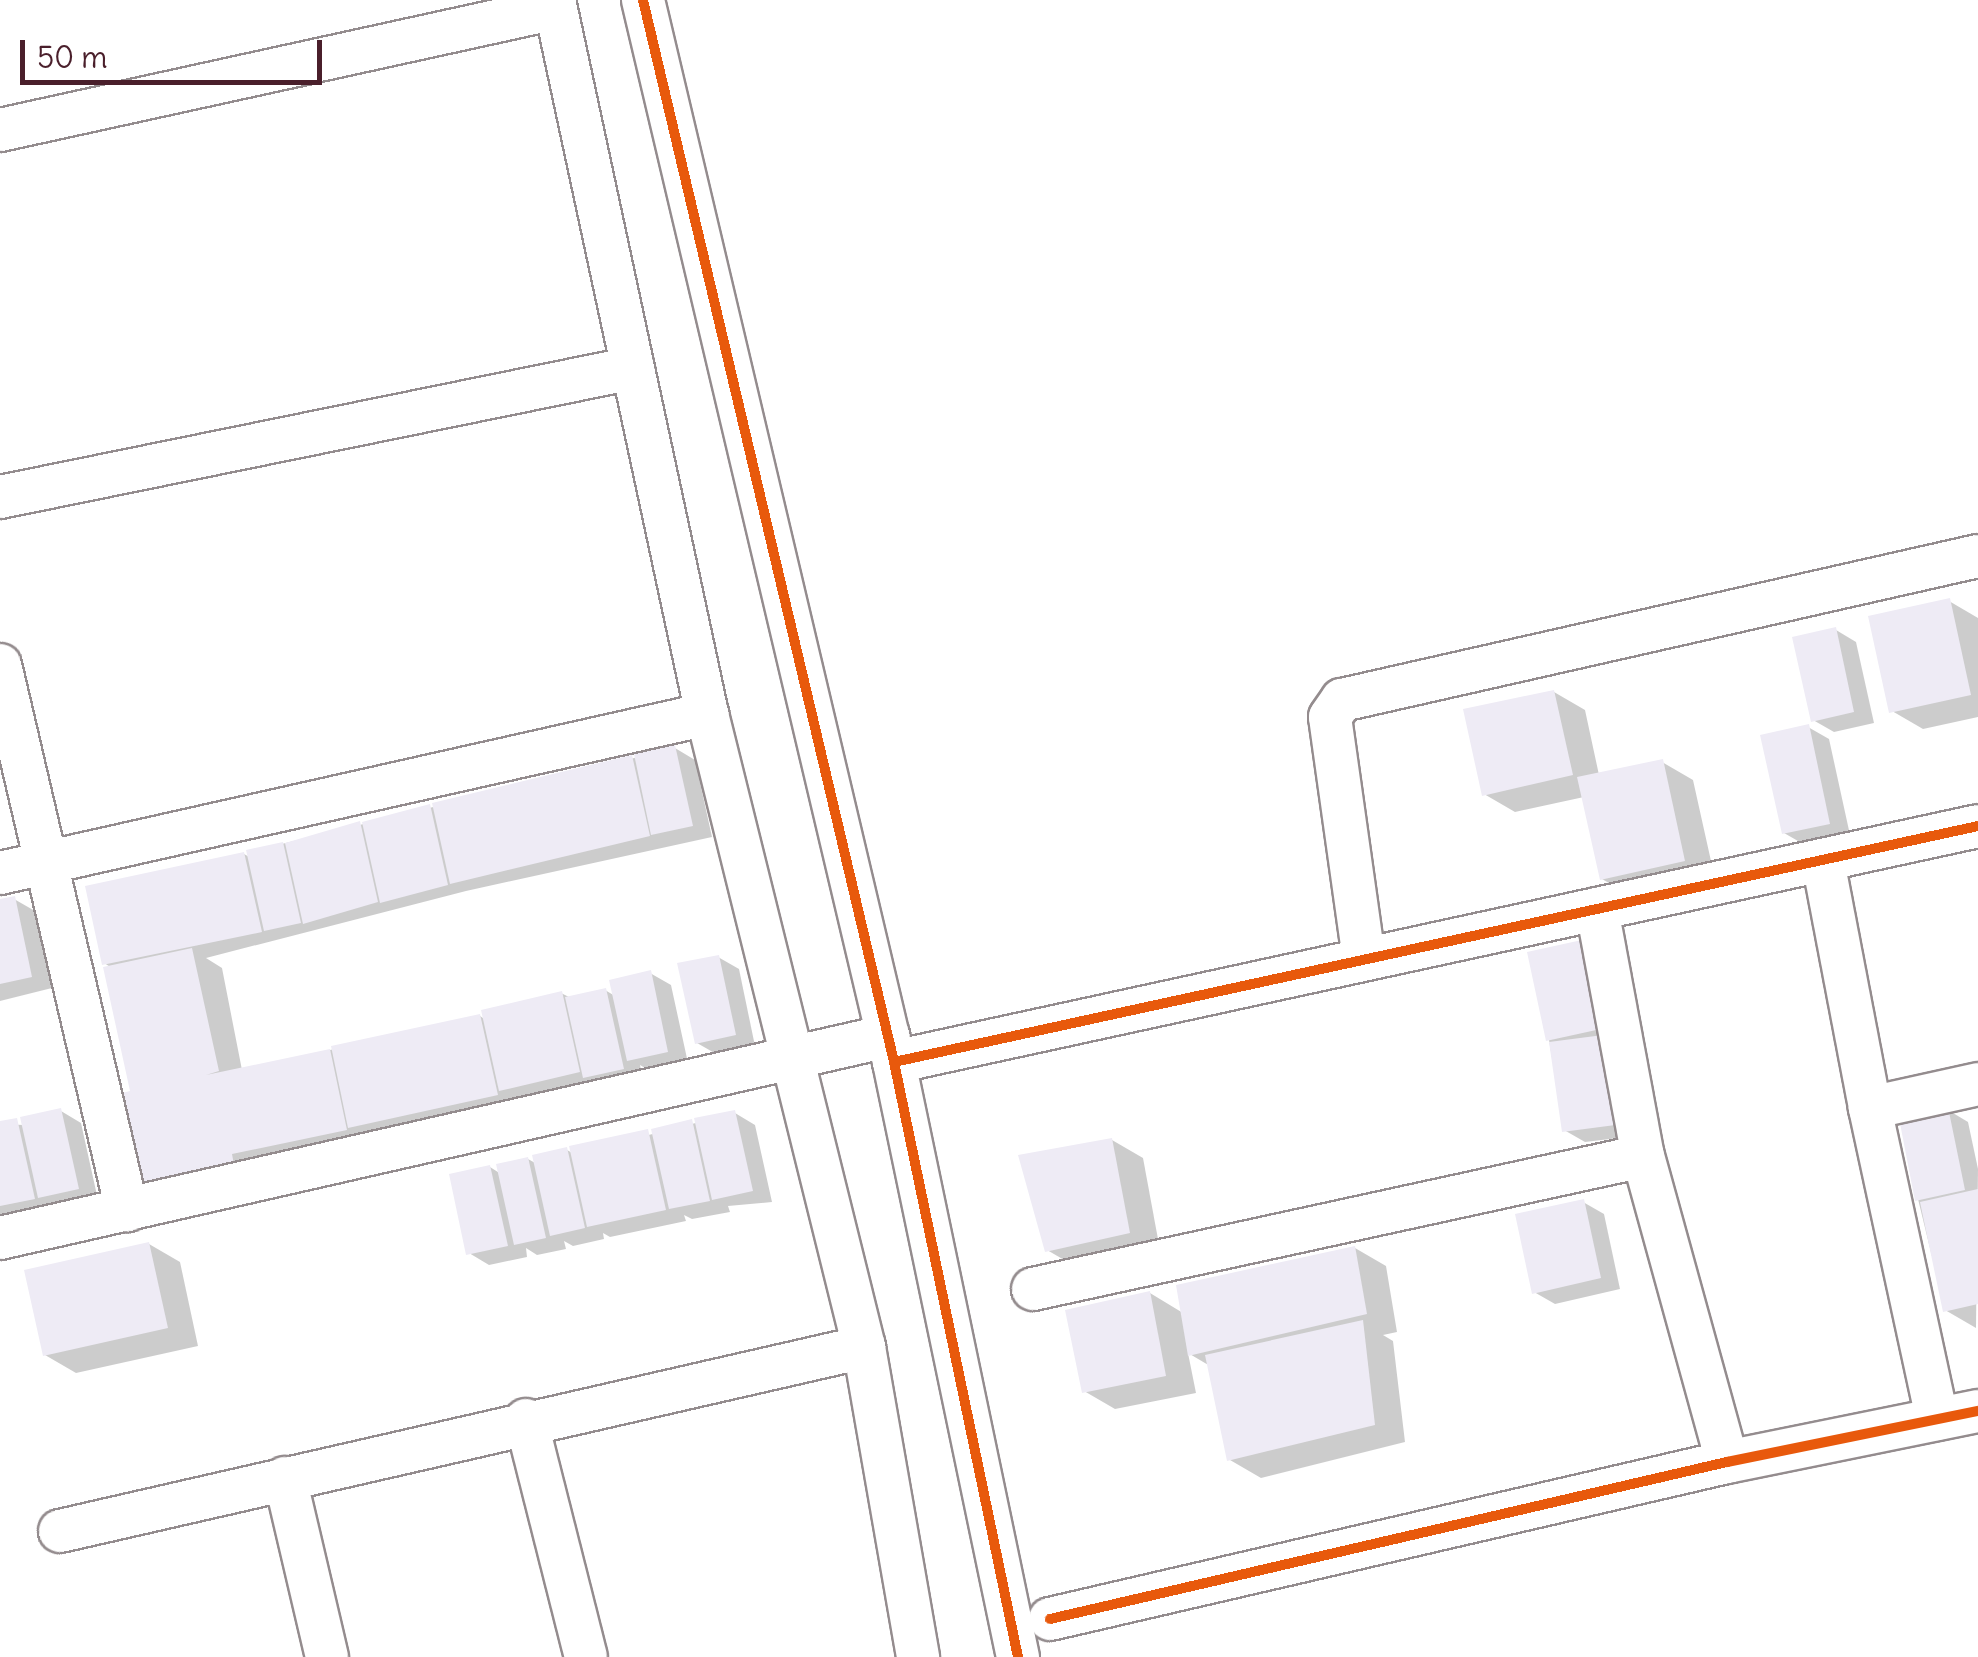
<!DOCTYPE html>
<html>
<head>
<meta charset="utf-8">
<style>
  body { margin:0 }
  #map { position:relative; width:1978px; height:1657px; overflow:hidden; background:#fff; font-family:Delius,sans-serif }
  div>[style] { position:absolute }
  [style*='--x'] { left:calc(var(--x)*1px); top:calc(var(--y)*1px); width:calc(var(--w)*1px); rotate:calc(var(--a)*1deg) }
  .shadow>* { inset:0; background:#0003 }
  .building>* { inset:0; background:#eeebf5 }
  .roads { filter:drop-shadow(2px 0 #948c8e) drop-shadow(-2px 0 #948c8e) drop-shadow(0 2px #948c8e) drop-shadow(0 -2px #948c8e) }
  .street>* { height:42px; margin:-21px; padding:0 21px; transform-origin:21px; border-radius:21px; background:#fff }
  .cycleway>* { height:10px; margin:-5px; padding:0 5px; transform-origin:5px; border-radius:5px; background:#e8590c }
  span { translate:-50% -50%; white-space:nowrap; text-align:center; line-height:1.15; -webkit-text-stroke:9px #fff; paint-order:stroke }
  .scale { position:absolute; left:20px; top:40px; width:302px; height:45px; box-sizing:border-box; border:5px solid #4a1f2b; border-top:0; padding-left:12px; font-size:30px; line-height:35px; white-space:nowrap; color:#4a1f2b; -webkit-text-stroke:8px #fff; paint-order:stroke }
</style>
</head>
<body>
<div id="map">
  <div class="shadow">
    <div style="clip-path:polygon(1949px 601px,1978px 618px,1978px 717px,1923px 729px,1892px 711px)"></div>
    <div style="clip-path:polygon(1836px 630px,1856px 642px,1874px 723px,1834px 732px,1813px 720px)"></div>
    <div style="clip-path:polygon(1554px 692px,1585px 710px,1599px 775px,1662px 762px,1693px 780px,1715px 879px,1633px 897px,1602px 879px,1584px 797px,1515px 812px,1484px 794px)"></div>
    <div style="clip-path:polygon(1808px 727px,1829px 739px,1850px 835px,1805px 845px,1784px 833px)"></div>
    <div style="clip-path:polygon(675px 748px,695px 760px,712px 837px,466px 891px,206px 958px,222px 968px,242px 1070px,480px 1016px,486px 1020px,561px 993px,571px 998px,605px 990px,615px 996px,650px 973px,671px 985px,688px 1063px,650px 1071px,640px 1065px,643px 1080px,515px 1097px,517px 1106px,176px 1202px,133px 1093px,112px 968px,104px 963px,244px 854px,251px 858px,249px 852px)"></div>
    <div style="clip-path:polygon(14px 899px,35px 911px,52px 988px,0 1001px,0 903px)"></div>
    <div style="clip-path:polygon(1591px 941px,1643px 1135px,1585px 1142px,1564px 1130px,1549px 1040px)"></div>
    <div style="clip-path:polygon(718px 957px,739px 969px,755px 1046px,718px 1055px,697px 1043px)"></div>
    <div style="clip-path:polygon(1948px 1110px,1968px 1122px,1978px 1169px,1976px 1328px,1945px 1310px,1918px 1199px)"></div>
    <div style="clip-path:polygon(61px 1111px,81px 1123px,98px 1200px,61px 1208px,53px 1203px,54px 1210px,9px 1214px,11px 1220px,0 1223px,0 1124px,24px 1125px)"></div>
    <div style="clip-path:polygon(735px 1113px,755px 1125px,772px 1202px,728px 1206px,730px 1212px,692px 1219px,684px 1215px,686px 1221px,610px 1237px,603px 1233px,604px 1239px,573px 1246px,564px 1241px,566px 1249px,537px 1255px,526px 1248px,527px 1257px,489px 1265px,469px 1253px,490px 1167px,501px 1174px,528px 1159px,537px 1164px,567px 1150px,574px 1154px)"></div>
    <div style="clip-path:polygon(1112px 1140px,1143px 1158px,1160px 1250px,1078px 1268px,1047px 1250px)"></div>
    <div style="clip-path:polygon(1583px 1202px,1604px 1214px,1620px 1289px,1555px 1304px,1534px 1292px)"></div>
    <div style="clip-path:polygon(149px 1244px,180px 1262px,198px 1346px,76px 1373px,45px 1355px)"></div>
    <div style="clip-path:polygon(1355px 1248px,1386px 1266px,1397px 1332px,1383px 1335px,1393px 1341px,1405px 1442px,1261px 1478px,1230px 1460px,1210px 1366px,1188px 1353px,1196px 1393px,1115px 1409px,1084px 1391px,1150px 1293px,1183px 1313px)"></div>
  </div>
  <div class="building">
    <div style="clip-path:polygon(1950px 598px,1971px 695px,1889px 713px,1868px 616px)"></div>
    <div style="clip-path:polygon(1836px 627px,1854px 712px,1811px 722px,1792px 637px)"></div>
    <div style="clip-path:polygon(1554px 690px,1573px 775px,1482px 796px,1463px 709px)"></div>
    <div style="clip-path:polygon(1809px 724px,1830px 824px,1782px 834px,1760px 735px)"></div>
    <div style="clip-path:polygon(675px 745px,693px 826px,651px 835px,634px 754px)"></div>
    <div style="clip-path:polygon(632px 755px,650px 836px,450px 884px,432px 803px)"></div>
    <div style="clip-path:polygon(1663px 759px,1685px 861px,1600px 880px,1577px 777px)"></div>
    <div style="clip-path:polygon(430px 804px,448px 885px,380px 903px,362px 822px)"></div>
    <div style="clip-path:polygon(360px 821px,378px 902px,303px 924px,285px 843px)"></div>
    <div style="clip-path:polygon(283px 842px,301px 923px,264px 931px,246px 850px)"></div>
    <div style="clip-path:polygon(244px 852px,262px 932px,102px 965px,85px 886px)"></div>
    <div style="clip-path:polygon(15px 896px,32px 977px,0 984px,0 899px)"></div>
    <div style="clip-path:polygon(1591px 938px,1610px 1027px,1546px 1041px,1527px 952px)"></div>
    <div style="clip-path:polygon(192px 948px,219px 1071px,206px 1075px,330px 1049px,347px 1130px,232px 1154px,234px 1165px,142px 1185px,122px 1093px,130px 1091px,103px 967px)"></div>
    <div style="clip-path:polygon(719px 955px,736px 1035px,695px 1044px,677px 963px)"></div>
    <div style="clip-path:polygon(651px 970px,668px 1052px,627px 1061px,609px 980px)"></div>
    <div style="clip-path:polygon(606px 988px,624px 1069px,583px 1078px,565px 997px)"></div>
    <div style="clip-path:polygon(562px 991px,580px 1072px,499px 1091px,481px 1010px)"></div>
    <div style="clip-path:polygon(480px 1014px,498px 1095px,348px 1128px,331px 1046px)"></div>
    <div style="clip-path:polygon(1611px 1034px,1623px 1124px,1562px 1132px,1549px 1042px)"></div>
    <div style="clip-path:polygon(1948px 1107px,1965px 1190px,1915px 1201px,1899px 1118px)"></div>
    <div style="clip-path:polygon(61px 1108px,79px 1189px,38px 1198px,20px 1117px)"></div>
    <div style="clip-path:polygon(735px 1110px,753px 1191px,712px 1200px,694px 1118px)"></div>
    <div style="clip-path:polygon(17px 1118px,35px 1199px,0 1206px,0 1121px)"></div>
    <div style="clip-path:polygon(692px 1119px,710px 1201px,669px 1209px,651px 1129px)"></div>
    <div style="clip-path:polygon(648px 1129px,666px 1210px,587px 1227px,569px 1146px)"></div>
    <div style="clip-path:polygon(1112px 1138px,1130px 1233px,1045px 1252px,1018px 1155px)"></div>
    <div style="clip-path:polygon(567px 1147px,585px 1228px,550px 1236px,532px 1155px)"></div>
    <div style="clip-path:polygon(528px 1157px,546px 1238px,514px 1245px,496px 1164px)"></div>
    <div style="clip-path:polygon(490px 1165px,508px 1246px,466px 1255px,449px 1174px)"></div>
    <div style="clip-path:polygon(1978px 1189px,1978px 1304px,1943px 1312px,1920px 1202px)"></div>
    <div style="clip-path:polygon(1584px 1199px,1601px 1278px,1532px 1294px,1515px 1214px)"></div>
    <div style="clip-path:polygon(149px 1242px,168px 1328px,43px 1356px,24px 1270px)"></div>
    <div style="clip-path:polygon(1355px 1246px,1367px 1314px,1188px 1356px,1176px 1285px)"></div>
    <div style="clip-path:polygon(1150px 1291px,1166px 1376px,1082px 1393px,1065px 1310px)"></div>
    <div style="clip-path:polygon(1363px 1320px,1375px 1425px,1227px 1461px,1205px 1355px)"></div>
  </div>
  <div class="roads">
    <div class="street">
      <div style="--x:554;--y:0;--w:730;--a:77.91"></div>
      <div style="--x:707;--y:714;--w:652;--a:76.07"></div>
      <div style="--x:864;--y:1347;--w:315;--a:80.1"></div>
      <div style="--x:643;--y:0;--w:1091;--a:76.7"></div>
      <div style="--x:894;--y:1062;--w:608;--a:78.23"></div>
      <div style="--x:0;--y:130;--w:569;--a:-12.38"></div>
      <div style="--x:0;--y:497;--w:646;--a:-11.52"></div>
      <div style="--x:0;--y:665;--w:560;--a:76.88"></div>
      <div style="--x:1823;--y:861;--w:251;--a:79.2"></div>
      <div style="--x:1870;--y:1108;--w:111;--a:-12.5"></div>
      <div style="--x:0;--y:873;--w:725;--a:-12.67"></div>
      <div style="--x:1597;--y:909;--w:251;--a:79.5"></div>
      <div style="--x:1364;--y:959;--w:244;--a:-98"></div>
      <div style="--x:1330;--y:717;--w:21;--a:-55"></div>
      <div style="--x:1342;--y:700;--w:652;--a:-12.76"></div>
      <div style="--x:894;--y:1062;--w:1109;--a:-12.28"></div>
      <div style="--x:1870;--y:1108;--w:318;--a:77.8"></div>
      <div style="--x:0;--y:1238;--w:911;--a:-12.82"></div>
      <div style="--x:1033;--y:1289;--w:624;--a:-12.3"></div>
      <div style="--x:1643;--y:1156;--w:317;--a:74.6"></div>
      <div style="--x:526;--y:1420;--w:244;--a:75.8"></div>
      <div style="--x:285;--y:1478;--w:184;--a:76.8"></div>
      <div style="--x:60;--y:1531;--w:825;--a:-12.89"></div>
      <div style="--x:1050;--y:1619;--w:695;--a:-13.06"></div>
      <div style="--x:1727;--y:1462;--w:256;--a:-11.5"></div>
    </div>
  </div>
  <div class="cycleway">
    <div style="--x:643;--y:0;--w:1091;--a:76.7"></div>
    <div style="--x:894;--y:1062;--w:608;--a:78.23"></div>
    <div style="--x:894;--y:1062;--w:1109;--a:-12.28"></div>
    <div style="--x:1050;--y:1619;--w:695;--a:-13.06"></div>
    <div style="--x:1727;--y:1462;--w:256;--a:-11.5"></div>
  </div>
  <div class="scale">50 m</div>
</div>
</body>
</html>
